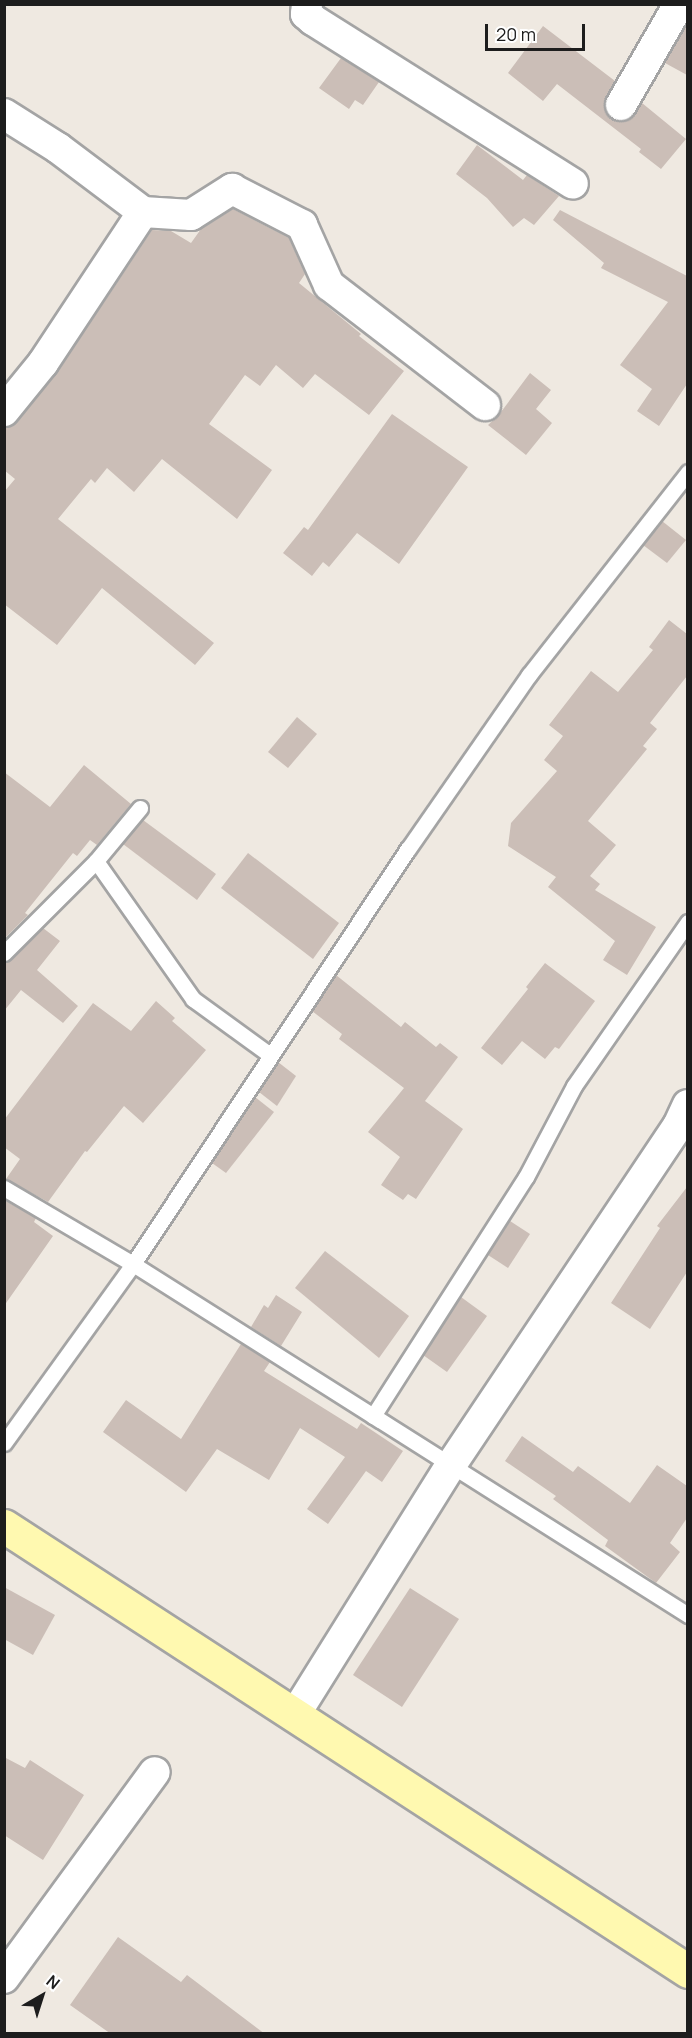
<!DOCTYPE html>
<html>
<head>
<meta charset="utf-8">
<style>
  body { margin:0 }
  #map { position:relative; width:692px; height:2038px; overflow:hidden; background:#efe9e1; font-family:Manrope,sans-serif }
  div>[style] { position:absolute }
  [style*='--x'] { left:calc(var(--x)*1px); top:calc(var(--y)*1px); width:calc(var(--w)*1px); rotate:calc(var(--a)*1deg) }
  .building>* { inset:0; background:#cbbeb7 }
  .roads { filter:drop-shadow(2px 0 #a4a4a4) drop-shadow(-2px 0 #a4a4a4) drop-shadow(0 2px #a4a4a4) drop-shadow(0 -2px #a4a4a4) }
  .lane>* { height:15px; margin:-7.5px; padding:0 7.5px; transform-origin:7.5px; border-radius:7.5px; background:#fff }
  .street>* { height:30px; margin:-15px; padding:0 15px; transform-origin:15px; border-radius:15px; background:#fff }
  .secondary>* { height:33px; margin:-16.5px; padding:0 16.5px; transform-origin:16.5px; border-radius:16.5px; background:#fff9b0 }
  span { translate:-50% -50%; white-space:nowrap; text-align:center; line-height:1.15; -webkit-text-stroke:4.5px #fff; paint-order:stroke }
  .frame { position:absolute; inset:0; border:6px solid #1d1d1d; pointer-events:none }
  .north { position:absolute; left:12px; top:1966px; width:60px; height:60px; -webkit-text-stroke:4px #fff; paint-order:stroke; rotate:39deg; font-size:16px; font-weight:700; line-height:24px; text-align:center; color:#1d1d1d }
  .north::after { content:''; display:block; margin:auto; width:21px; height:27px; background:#1d1d1d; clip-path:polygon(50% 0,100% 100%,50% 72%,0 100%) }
  .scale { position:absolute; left:485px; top:24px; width:100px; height:27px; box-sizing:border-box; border:3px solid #1d1d1d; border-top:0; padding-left:8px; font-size:18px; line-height:21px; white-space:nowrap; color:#1d1d1d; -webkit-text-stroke:4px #fff; paint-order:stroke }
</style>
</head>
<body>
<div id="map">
  <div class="building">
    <div style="clip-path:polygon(687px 24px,687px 75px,665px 63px)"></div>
    <div style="clip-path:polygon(543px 26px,615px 81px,604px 104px,606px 113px,612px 120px,620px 122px,629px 120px,642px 103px,686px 139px,661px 169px,639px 152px,641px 149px,557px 84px,543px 101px,508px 73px)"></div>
    <div style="clip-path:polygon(341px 58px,379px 82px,363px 105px,355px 100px,349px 109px,319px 88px)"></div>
    <div style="clip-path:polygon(477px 145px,523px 180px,527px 175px,559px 196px,534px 225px,524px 218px,513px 227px,487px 198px,456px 174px)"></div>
    <div style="clip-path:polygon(233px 209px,289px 238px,305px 274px,299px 283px,361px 334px,359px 336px,404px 371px,369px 415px,315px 374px,303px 388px,276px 365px,260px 386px,245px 375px,209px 424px,272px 470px,237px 519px,162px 459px,134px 492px,107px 468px,95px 483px,91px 479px,58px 519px,214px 643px,195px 665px,102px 588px,57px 645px,4px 604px,4px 492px,15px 479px,4px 470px,4px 428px,17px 422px,56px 374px,152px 230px,171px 231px,191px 243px,201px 229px)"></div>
    <div style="clip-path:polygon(560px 210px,687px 276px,687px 384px,659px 426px,637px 411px,652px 389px,620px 365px,668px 302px,601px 268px,604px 263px,553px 220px)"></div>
    <div style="clip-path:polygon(530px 373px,551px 390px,536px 409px,552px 423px,526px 455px,488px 425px,498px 416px)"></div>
    <div style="clip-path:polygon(392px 414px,468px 467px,399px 564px,357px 533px,329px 567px,323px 562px,312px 576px,283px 553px,304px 527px,308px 530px)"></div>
    <div style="clip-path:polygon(662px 521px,686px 540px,667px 563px,643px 545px)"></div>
    <div style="clip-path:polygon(669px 620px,687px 634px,687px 676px,650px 723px,657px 729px,643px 746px,647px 749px,588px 821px,616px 845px,590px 876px,600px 884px,595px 890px,656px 927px,627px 975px,603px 960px,615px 941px,548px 887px,556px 877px,508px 846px,511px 823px,557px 771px,544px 760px,563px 736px,549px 725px,591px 671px,618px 692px,653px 650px,649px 647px)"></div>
    <div style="clip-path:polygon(297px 717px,317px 734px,288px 768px,268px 752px)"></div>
    <div style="clip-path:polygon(84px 765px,131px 804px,97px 845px,90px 840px,77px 856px,73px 853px,25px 913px,28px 915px,4px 939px,4px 772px,50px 807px)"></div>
    <div style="clip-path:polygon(143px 820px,216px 874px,197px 900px,123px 844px)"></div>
    <div style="clip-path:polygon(248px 853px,339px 923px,313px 959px,221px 888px)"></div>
    <div style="clip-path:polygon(43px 928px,60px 941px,37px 970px,78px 1006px,63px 1023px,21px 990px,4px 1011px,4px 962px,11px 960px)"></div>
    <div style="clip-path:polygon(545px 963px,595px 1001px,559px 1049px,555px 1047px,545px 1059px,522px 1041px,502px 1065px,481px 1048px,528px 989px,526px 987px)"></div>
    <div style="clip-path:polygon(336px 975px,401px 1027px,405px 1022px,436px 1047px,440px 1043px,458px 1057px,425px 1101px,463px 1129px,416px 1199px,408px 1194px,403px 1200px,381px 1185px,400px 1157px,368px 1132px,404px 1088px,339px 1039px,342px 1034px,312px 1011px)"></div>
    <div style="clip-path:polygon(156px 1001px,175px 1018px,172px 1021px,206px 1050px,143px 1123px,124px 1106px,87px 1152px,85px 1151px,48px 1202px,6px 1179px,20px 1159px,4px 1147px,4px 1120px,93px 1003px,131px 1031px)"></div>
    <div style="clip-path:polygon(278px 1062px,296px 1076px,277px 1106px,259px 1092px)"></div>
    <div style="clip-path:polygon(255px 1097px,274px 1112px,226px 1173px,212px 1163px)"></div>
    <div style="clip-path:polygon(687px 1187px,687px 1272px,650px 1329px,611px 1303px,660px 1228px,657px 1226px)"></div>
    <div style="clip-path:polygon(4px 1200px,36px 1218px,34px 1222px,53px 1236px,4px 1306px)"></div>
    <div style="clip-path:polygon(510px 1221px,530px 1234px,508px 1268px,488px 1255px)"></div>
    <div style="clip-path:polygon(325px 1251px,409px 1316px,379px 1358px,295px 1288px)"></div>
    <div style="clip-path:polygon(276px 1295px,302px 1312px,281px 1346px,251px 1327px,264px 1305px,268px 1308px)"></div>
    <div style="clip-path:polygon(461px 1297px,487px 1316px,447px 1372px,423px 1355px)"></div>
    <div style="clip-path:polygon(241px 1344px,270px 1362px,264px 1371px,357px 1429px,361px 1423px,403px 1451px,382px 1482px,366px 1471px,328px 1524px,307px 1509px,345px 1457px,300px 1428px,269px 1480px,217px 1449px,186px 1492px,103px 1432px,126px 1400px,181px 1439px)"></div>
    <div style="clip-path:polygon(522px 1436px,573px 1472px,578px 1466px,630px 1503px,657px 1465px,687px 1486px,687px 1518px,670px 1543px,680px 1552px,656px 1583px,605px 1546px,608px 1540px,553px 1499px,556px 1496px,505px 1461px)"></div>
    <div style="clip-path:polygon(4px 1587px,55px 1615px,33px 1655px,4px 1639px)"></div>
    <div style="clip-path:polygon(410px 1588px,459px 1619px,402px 1707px,353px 1675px)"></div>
    <div style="clip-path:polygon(4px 1757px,25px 1768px,30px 1760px,84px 1795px,43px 1860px,4px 1835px)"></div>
    <div style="clip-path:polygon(118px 1937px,181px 1982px,187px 1975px,265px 2034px,111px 2034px,70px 2005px)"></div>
  </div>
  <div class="roads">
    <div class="lane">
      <div style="--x:96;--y:861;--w:169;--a:54.9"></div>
      <div style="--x:193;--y:999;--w:95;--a:36"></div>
      <div style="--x:4;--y:953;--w:130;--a:-45"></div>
      <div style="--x:96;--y:861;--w:69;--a:-50.3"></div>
      <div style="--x:4;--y:1188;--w:150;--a:30.5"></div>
      <div style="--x:133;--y:1264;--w:657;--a:32.31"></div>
      <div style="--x:373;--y:1416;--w:284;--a:-57.4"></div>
      <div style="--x:526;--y:1177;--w:103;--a:-62.2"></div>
      <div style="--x:574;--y:1086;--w:200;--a:-55.2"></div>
      <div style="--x:4;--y:1443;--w:221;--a:-54.2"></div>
      <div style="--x:133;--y:1264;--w:498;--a:-56.5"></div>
      <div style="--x:408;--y:849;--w:212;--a:-55.2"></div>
      <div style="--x:529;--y:675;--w:258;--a:-51.9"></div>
    </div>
    <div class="street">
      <div style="--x:307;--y:4;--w:10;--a:96"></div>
      <div style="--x:306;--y:14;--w:9;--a:41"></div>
      <div style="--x:313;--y:20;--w:307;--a:32.2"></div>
      <div style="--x:621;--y:105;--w:116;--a:-60.1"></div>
      <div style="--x:4;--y:114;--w:64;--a:32.2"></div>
      <div style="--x:58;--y:148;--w:106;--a:37"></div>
      <div style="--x:143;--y:212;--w:48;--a:3.6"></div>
      <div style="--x:191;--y:215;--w:49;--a:-32.4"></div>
      <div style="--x:232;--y:189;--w:79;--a:27.2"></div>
      <div style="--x:302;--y:225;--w:66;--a:65.8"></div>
      <div style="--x:329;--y:285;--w:197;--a:37.6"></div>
      <div style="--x:4;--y:411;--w:62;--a:-50.9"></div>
      <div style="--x:43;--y:363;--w:181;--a:-56.5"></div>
      <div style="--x:294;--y:1716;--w:296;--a:-58"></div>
      <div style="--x:451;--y:1465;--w:408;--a:-56.2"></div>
      <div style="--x:678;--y:1126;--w:23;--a:-65"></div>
      <div style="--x:4;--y:1978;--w:255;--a:-53.8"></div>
    </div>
    <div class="secondary">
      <div style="--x:4;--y:1526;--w:816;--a:33.05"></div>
    </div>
  </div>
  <div class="frame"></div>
  <div class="north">N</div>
  <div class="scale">20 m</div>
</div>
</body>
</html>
